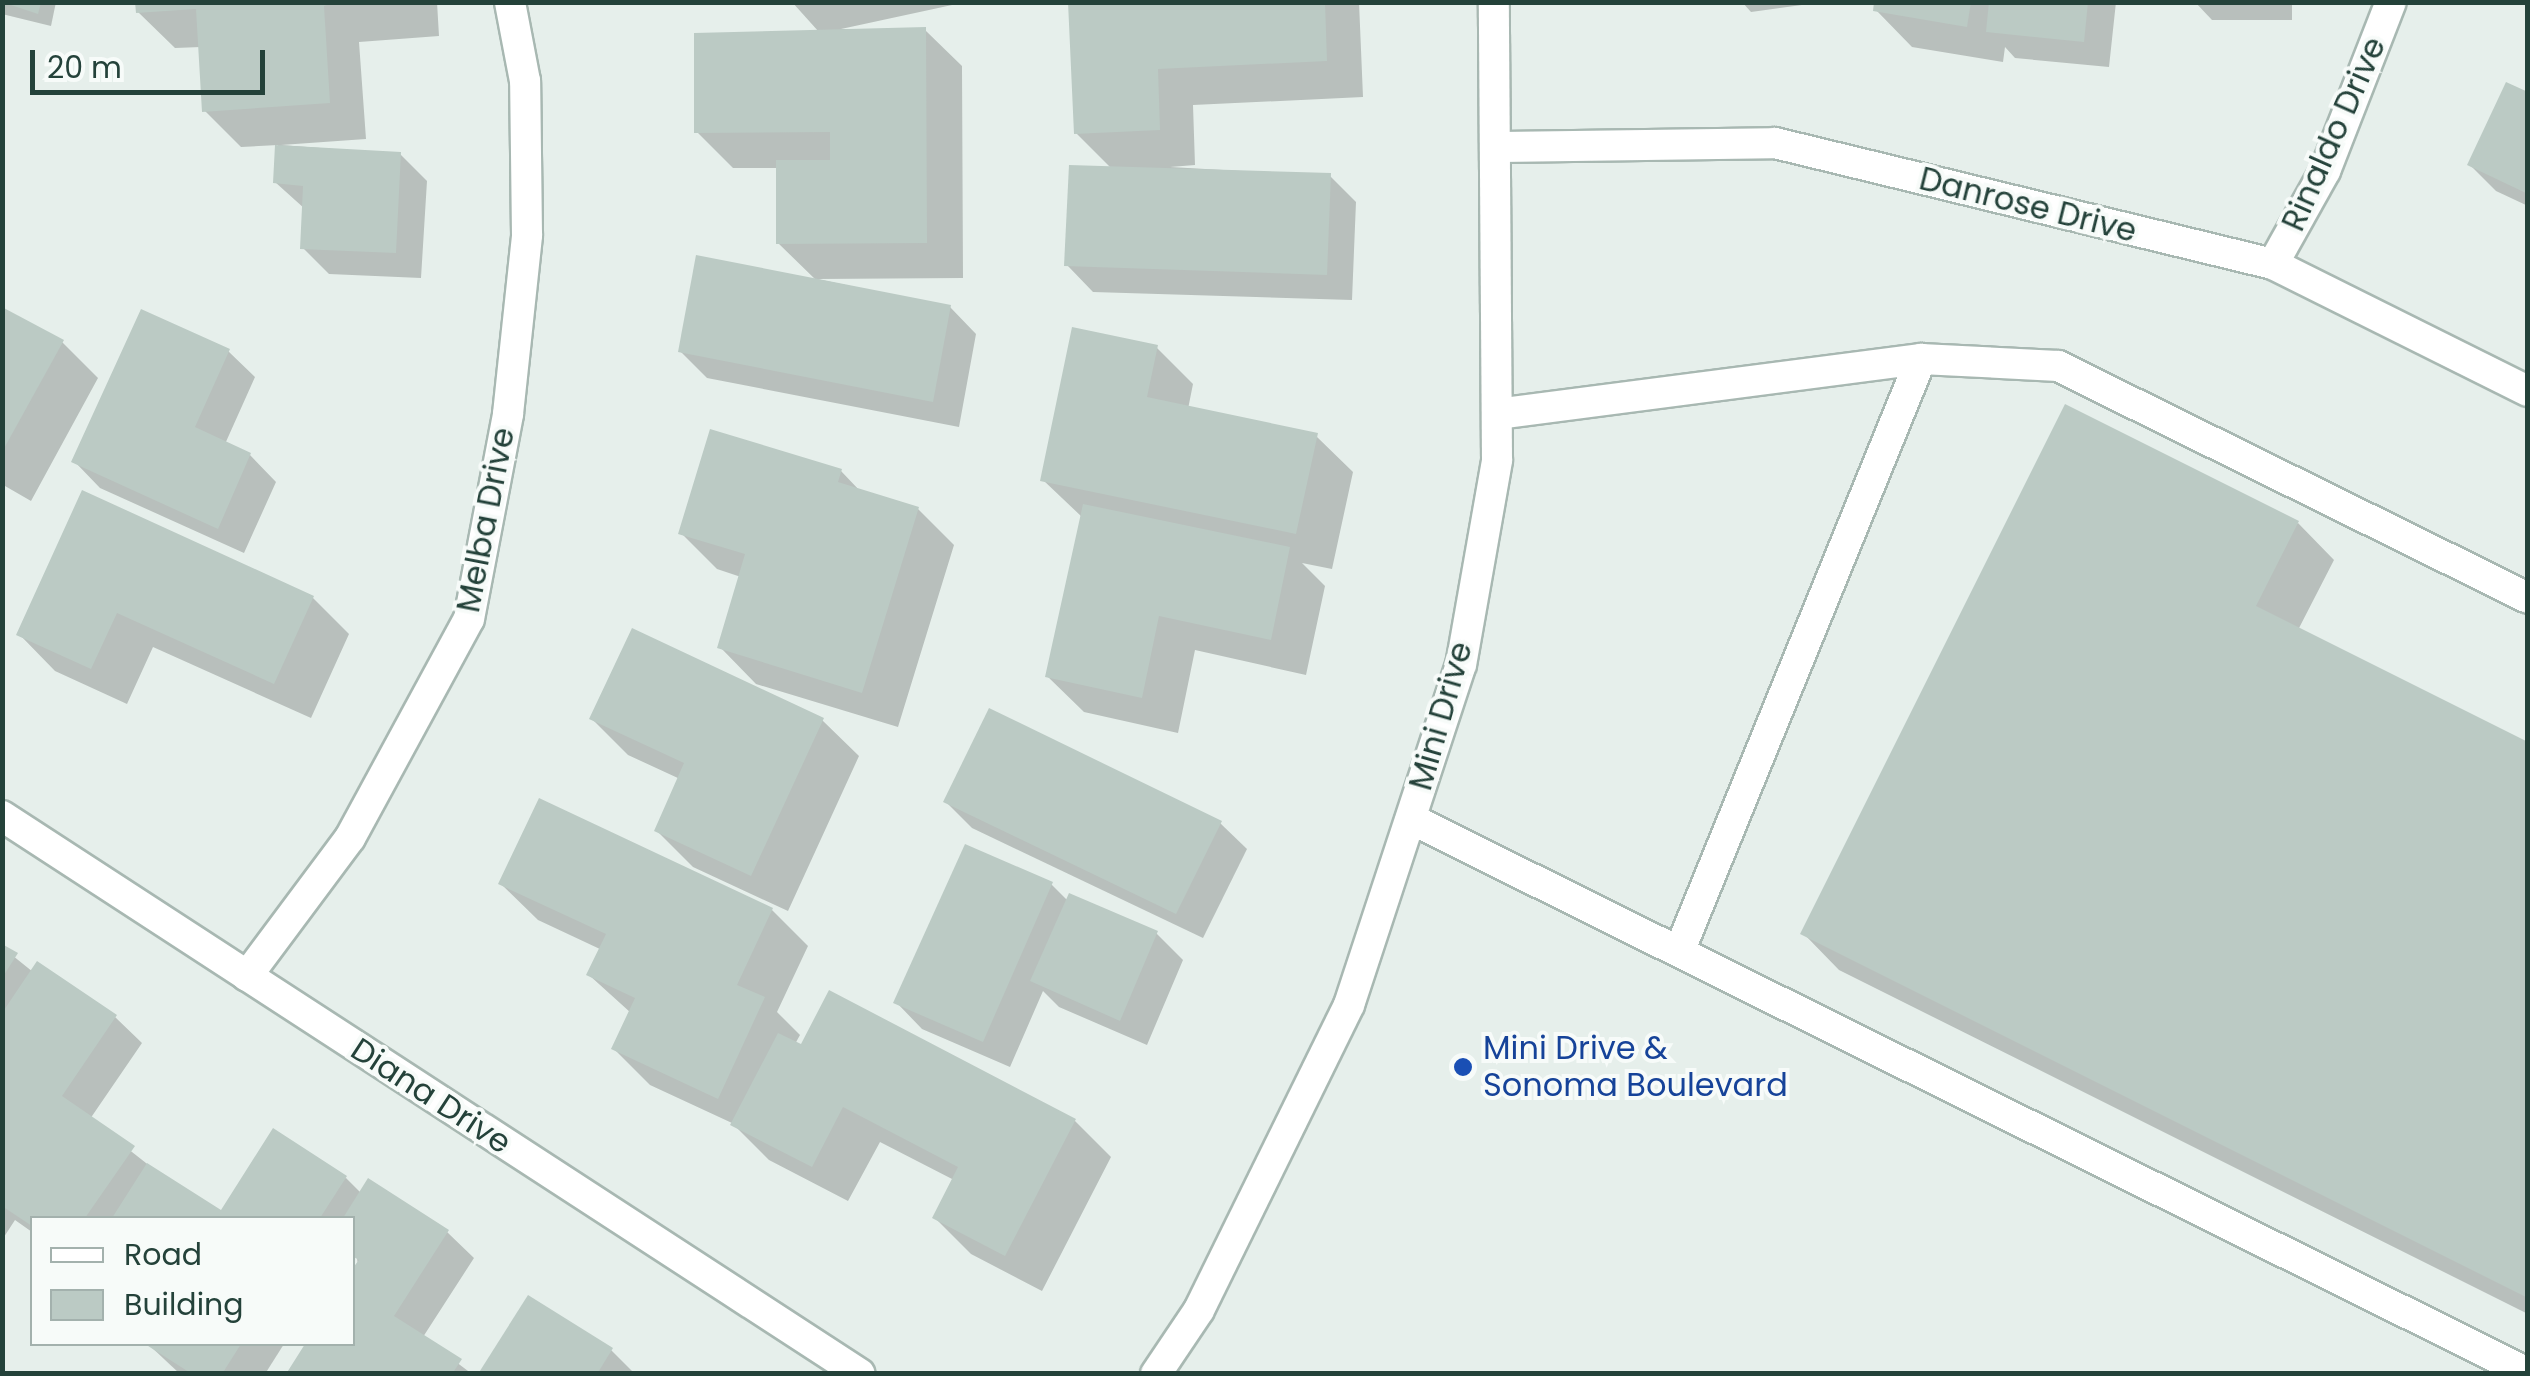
<!DOCTYPE html>
<html>
<head>
<meta charset="utf-8">
<style>
  body { margin:0 }
  #map { position:relative; width:2530px; height:1376px; overflow:hidden; background:#e6efeb; font-family:Poppins,sans-serif }
  div>[style] { position:absolute }
  [style*='--x'] { left:calc(var(--x)*1px); top:calc(var(--y)*1px); width:calc(var(--w)*1px); rotate:calc(var(--a)*1deg) }
  .shadow>* { inset:0; background:#0003 }
  .building>* { inset:0; background:#bbcac4 }
  .roads { filter:drop-shadow(2px 0 #a8b8b2) drop-shadow(-2px 0 #a8b8b2) drop-shadow(0 2px #a8b8b2) drop-shadow(0 -2px #a8b8b2) }
  .service>* { height:30px; margin:-15px; padding:0 15px; transform-origin:15px; border-radius:15px; background:#fff }
  .minor>* { height:30px; margin:-15px; padding:0 15px; transform-origin:15px; border-radius:15px; background:#fff }
  .tertiary>* { height:30px; margin:-15px; padding:0 15px; transform-origin:15px; border-radius:15px; background:#fff }
  .dots>* { width:28px; height:28px; translate:-50% -50%; box-sizing:border-box; border:5px solid #f7fbf9; border-radius:50% }
  span { translate:-50% -50%; white-space:nowrap; text-align:center; line-height:1.15; -webkit-text-stroke:8px #f7fbf9; paint-order:stroke }
  .street-label { font-size:32px; color:#24423a }
  .transit-label { font-size:32px; color:#164399 }
  .left { translate:0 -50%; text-align:left }
  .frame { position:absolute; inset:0; border:5px solid #24423a; pointer-events:none }
  .legend { position:absolute; left:30px; top:1216px; width:325px; height:130px; box-sizing:border-box; background:#f7fbf9; border:2px solid #a3b1ad; margin:0; padding:12px 18px; list-style:none; font-size:30px; color:#24423a }
  .legend li { display:flex; align-items:center; gap:20px; height:50px }
  .legend b { width:50px; border:2px solid #a3b1ad }
  .scale { position:absolute; left:30px; top:50px; width:235px; height:45px; box-sizing:border-box; border:5px solid #24423a; border-top:0; padding-left:12px; font-size:30px; line-height:35px; white-space:nowrap; color:#24423a; -webkit-text-stroke:8px #f7fbf9; paint-order:stroke }
</style>
</head>
<body>
<div id="map">
  <div class="shadow">
    <div style="clip-path:polygon(2px 2px,56px 2px,51px 26px,2px 14px)"></div>
    <div style="clip-path:polygon(137px 2px,437px 2px,439px 36px,359px 42px,366px 139px,281px 145px,400px 154px,427px 181px,421px 278px,329px 274px,303px 248px,305px 209px,275px 182px,278px 145px,241px 147px,205px 111px,201px 47px,175px 48px,138px 12px)"></div>
    <div style="clip-path:polygon(792px 2px,966px 2px,841px 29px,925px 30px,962px 66px,963px 278px,817px 279px,950px 307px,976px 334px,959px 427px,707px 378px,680px 351px,817px 281px,778px 243px,778px 168px,733px 168px,697px 132px,819px 32px)"></div>
    <div style="clip-path:polygon(1071px 2px,1359px 2px,1363px 97px,1193px 105px,1195px 165px,1170px 167px,1330px 176px,1356px 202px,1352px 300px,1093px 292px,1067px 265px,1112px 169px,1076px 133px)"></div>
    <div style="clip-path:polygon(1742px 2px,1824px 2px,1751px 12px)"></div>
    <div style="clip-path:polygon(1877px 2px,2116px 2px,2109px 67px,2015px 58px,2005px 47px,2003px 62px,1912px 47px,1876px 10px)"></div>
    <div style="clip-path:polygon(2195px 2px,2292px 2px,2292px 20px,2212px 20px)"></div>
    <div style="clip-path:polygon(2528px 95px,2528px 206px,2496px 191px,2470px 165px)"></div>
    <div style="clip-path:polygon(2px 310px,62px 342px,98px 378px,31px 501px,5px 486px,2px 491px)"></div>
    <div style="clip-path:polygon(1157px 348px,1193px 384px,1188px 409px,1316px 436px,1353px 472px,1332px 569px,1302px 563px,1325px 586px,1306px 675px,1195px 650px,1178px 733px,1084px 712px,1047px 676px,1082px 517px,1043px 480px)"></div>
    <div style="clip-path:polygon(228px 351px,255px 377px,225px 444px,250px 455px,276px 482px,244px 553px,100px 488px,74px 461px)"></div>
    <div style="clip-path:polygon(841px 471px,861px 492px,918px 509px,954px 545px,898px 727px,756px 684px,720px 647px,741px 577px,717px 569px,681px 533px)"></div>
    <div style="clip-path:polygon(83px 494px,313px 598px,349px 634px,311px 718px,153px 647px,127px 704px,55px 671px,19px 634px)"></div>
    <div style="clip-path:polygon(2298px 523px,2334px 560px,2298px 630px,2528px 745px,2528px 1314px,1839px 970px,1803px 933px)"></div>
    <div style="clip-path:polygon(592px 719px,822px 720px,859px 756px,788px 911px,693px 867px,657px 831px,680px 779px,628px 755px)"></div>
    <div style="clip-path:polygon(946px 802px,1220px 823px,1247px 849px,1203px 938px,972px 828px)"></div>
    <div style="clip-path:polygon(966px 847px,1052px 885px,1068px 901px,1156px 933px,1183px 960px,1147px 1045px,1059px 1007px,1043px 991px,1010px 1067px,922px 1029px,896px 1002px)"></div>
    <div style="clip-path:polygon(501px 884px,772px 910px,808px 946px,777px 1012px,800px 1035px,795px 1044px,1075px 1121px,1111px 1157px,1042px 1291px,971px 1254px,935px 1218px,954px 1180px,880px 1142px,848px 1201px,769px 1160px,732px 1123px,650px 1085px,614px 1049px,631px 1013px,589px 975px,602px 950px,538px 920px)"></div>
    <div style="clip-path:polygon(2px 947px,33px 972px,115px 1017px,142px 1043px,90px 1119px,160px 1174px,222px 1213px,346px 1178px,361px 1193px,447px 1232px,474px 1258px,423px 1337px,472px 1374px,289px 1374px,308px 1344px,352px 1344px,358px 1266px,352px 1218px,32px 1218px,32px 1232px,15px 1220px,2px 1240px)"></div>
    <div style="clip-path:polygon(148px 1344px,284px 1344px,265px 1374px,180px 1374px)"></div>
    <div style="clip-path:polygon(611px 1350px,635px 1374px,481px 1374px)"></div>
  </div>
  <div class="building">
    <div style="clip-path:polygon(2px 2px,41px 2px,38px 14px)"></div>
    <div style="clip-path:polygon(135px 2px,334px 2px,324px 6px,330px 103px,202px 112px,196px 9px,136px 13px)"></div>
    <div style="clip-path:polygon(1068px 2px,1325px 2px,1327px 61px,1158px 69px,1160px 130px,1074px 134px)"></div>
    <div style="clip-path:polygon(1874px 2px,1971px 2px,1967px 27px,1873px 11px)"></div>
    <div style="clip-path:polygon(1989px 2px,2088px 2px,2084px 42px,1986px 32px)"></div>
    <div style="clip-path:polygon(926px 27px,927px 243px,776px 244px,776px 160px,830px 160px,830px 132px,694px 133px,694px 33px)"></div>
    <div style="clip-path:polygon(2506px 82px,2528px 92px,2528px 194px,2467px 165px)"></div>
    <div style="clip-path:polygon(275px 145px,401px 152px,396px 253px,300px 249px,303px 186px,273px 183px)"></div>
    <div style="clip-path:polygon(1069px 165px,1331px 173px,1327px 275px,1064px 266px)"></div>
    <div style="clip-path:polygon(696px 255px,951px 305px,933px 402px,678px 352px)"></div>
    <div style="clip-path:polygon(2px 307px,64px 340px,2px 452px)"></div>
    <div style="clip-path:polygon(141px 309px,230px 349px,195px 427px,251px 453px,218px 529px,71px 462px)"></div>
    <div style="clip-path:polygon(1072px 327px,1158px 345px,1147px 397px,1318px 433px,1296px 534px,1040px 481px)"></div>
    <div style="clip-path:polygon(2065px 404px,2299px 521px,2256px 606px,2528px 742px,2528px 1298px,1800px 934px)"></div>
    <div style="clip-path:polygon(710px 429px,842px 469px,838px 482px,919px 507px,862px 693px,717px 648px,745px 554px,678px 534px)"></div>
    <div style="clip-path:polygon(82px 490px,314px 596px,274px 684px,117px 613px,91px 669px,16px 635px)"></div>
    <div style="clip-path:polygon(1083px 504px,1290px 547px,1271px 640px,1159px 616px,1142px 698px,1045px 677px)"></div>
    <div style="clip-path:polygon(632px 628px,824px 718px,751px 876px,654px 831px,684px 763px,589px 719px)"></div>
    <div style="clip-path:polygon(989px 708px,1222px 821px,1176px 914px,943px 802px)"></div>
    <div style="clip-path:polygon(539px 798px,773px 908px,737px 985px,765px 997px,718px 1099px,611px 1049px,635px 998px,586px 975px,606px 934px,498px 884px)"></div>
    <div style="clip-path:polygon(965px 844px,1053px 882px,983px 1042px,893px 1003px)"></div>
    <div style="clip-path:polygon(1069px 893px,1158px 931px,1120px 1021px,1030px 981px)"></div>
    <div style="clip-path:polygon(2px 944px,18px 953px,2px 978px)"></div>
    <div style="clip-path:polygon(37px 961px,117px 1015px,62px 1096px,135px 1146px,85px 1218px,32px 1218px,32px 1226px,2px 1206px,2px 1013px)"></div>
    <div style="clip-path:polygon(829px 990px,1076px 1119px,1005px 1256px,932px 1218px,958px 1167px,843px 1107px,812px 1167px,730px 1125px,778px 1033px,801px 1044px)"></div>
    <div style="clip-path:polygon(273px 1128px,347px 1176px,320px 1218px,112px 1218px,147px 1163px,221px 1210px)"></div>
    <div style="clip-path:polygon(368px 1178px,449px 1230px,394px 1316px,462px 1359px,452px 1374px,286px 1374px,305px 1344px,352px 1344px,352px 1269px,359px 1260px,352px 1256px,352px 1218px,343px 1218px)"></div>
    <div style="clip-path:polygon(528px 1295px,613px 1348px,597px 1374px,478px 1374px)"></div>
    <div style="clip-path:polygon(145px 1344px,241px 1344px,222px 1374px,192px 1374px)"></div>
  </div>
  <div class="roads">
    <div class="service">
      <div style="--x:1921;--y:359;--w:137;--a:2.9"></div>
      <div style="--x:2058;--y:366;--w:524;--a:26.27"></div>
      <div style="--x:1497;--y:414;--w:428;--a:-7.4"></div>
      <div style="--x:1921;--y:359;--w:640;--a:112.2"></div>
      <div style="--x:1411;--y:819;--w:1247;--a:26.38"></div>
    </div>
    <div class="minor">
      <div style="--x:1498;--y:147;--w:277;--a:-0.8"></div>
      <div style="--x:1775;--y:143;--w:512;--a:13.66"></div>
      <div style="--x:2273;--y:264;--w:285;--a:26.5"></div>
      <div style="--x:2273;--y:264;--w:107;--a:-60.8"></div>
      <div style="--x:2325;--y:171;--w:181;--a:-68.7"></div>
      <div style="--x:2;--y:816;--w:1023;--a:33.04"></div>
      <div style="--x:247;--y:976;--w:172;--a:-53.3"></div>
      <div style="--x:350;--y:838;--w:249;--a:-61.5"></div>
      <div style="--x:469;--y:619;--w:209;--a:-79.2"></div>
      <div style="--x:508;--y:414;--w:180;--a:-83.9"></div>
      <div style="--x:527;--y:235;--w:154;--a:-90.7"></div>
      <div style="--x:525;--y:81;--w:80;--a:-100.8"></div>
    </div>
    <div class="tertiary">
      <div style="--x:1156;--y:1374;--w:77;--a:-56.1"></div>
      <div style="--x:1199;--y:1310;--w:340;--a:-63.8"></div>
      <div style="--x:1349;--y:1005;--w:358;--a:-71.8"></div>
      <div style="--x:1461;--y:665;--w:208;--a:-80"></div>
      <div style="--x:1497;--y:460;--w:458;--a:-90.4"></div>
    </div>
  </div>
  <div class="dots">
    <div style="left:1463px;top:1067px;background:#1a4fb4"></div>
  </div>
  <div class="street-label">
    <span style="left:2334px;top:134px;rotate:-66deg">Rinaldo Drive</span>
    <span style="left:2028px;top:205px;rotate:14deg">Danrose Drive</span>
    <span style="left:486px;top:520px;rotate:-79deg">Melba Drive</span>
    <span style="left:1441px;top:716px;rotate:-74deg">Mini Drive</span>
    <span style="left:431px;top:1096px;rotate:33deg">Diana Drive</span>
  </div>
  <div class="transit-label">
    <span class="left" style="left:1483px;top:1067px">Mini Drive &amp;<br>Sonoma Boulevard</span>
  </div>
  <div class="frame"></div>
  <ul class="legend">
  <li><b style="height:12px;background:#fff"></b>Road</li>
  <li><b style="height:28px;background:#bbcac4"></b>Building</li>
  </ul>
  <div class="scale">20 m</div>
</div>
</body>
</html>
